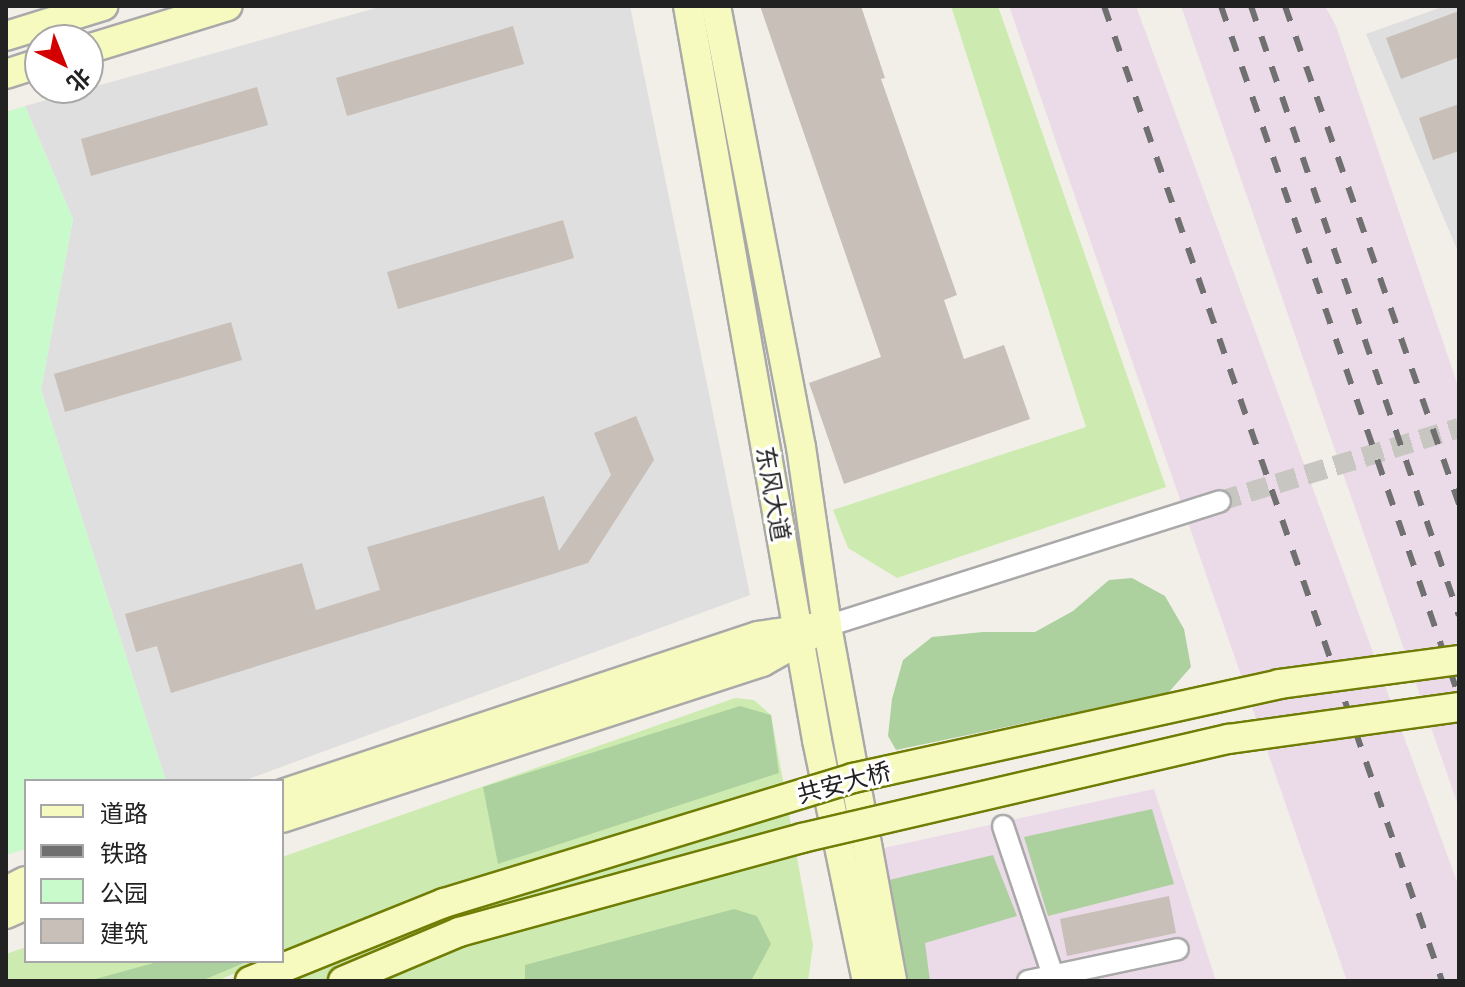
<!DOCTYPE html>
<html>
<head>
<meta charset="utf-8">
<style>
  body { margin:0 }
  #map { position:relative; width:1465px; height:987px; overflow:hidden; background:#f2efe9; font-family:Ubuntu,"Noto Sans SC",sans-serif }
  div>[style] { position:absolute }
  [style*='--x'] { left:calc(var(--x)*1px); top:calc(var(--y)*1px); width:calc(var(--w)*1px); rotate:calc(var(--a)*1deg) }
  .residential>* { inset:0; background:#e0dfdf }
  .industrial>* { inset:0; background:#ebdbe8 }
  .grass>* { inset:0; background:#cdebb0 }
  .forest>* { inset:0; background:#add19e }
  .park>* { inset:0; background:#c8facc }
  .building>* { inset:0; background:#c7bfb8 }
  .street-tunnel>* { height:20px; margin-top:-10px; transform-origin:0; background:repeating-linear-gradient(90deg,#c8c6c1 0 20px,transparent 0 30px) }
  .roads { filter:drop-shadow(2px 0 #a9a9a9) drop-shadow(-2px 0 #a9a9a9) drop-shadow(0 2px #a9a9a9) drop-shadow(0 -2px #a9a9a9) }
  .street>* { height:20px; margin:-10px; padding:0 10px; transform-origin:10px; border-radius:10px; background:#fff }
  .secondary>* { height:28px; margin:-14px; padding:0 14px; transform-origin:14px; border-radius:14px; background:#f7fabf }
  .rail>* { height:6px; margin-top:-3px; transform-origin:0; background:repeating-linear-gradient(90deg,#707070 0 16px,transparent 0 32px) }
  .bridges { filter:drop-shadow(2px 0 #707d05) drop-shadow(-2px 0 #707d05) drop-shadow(0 2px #707d05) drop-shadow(0 -2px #707d05) }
  .secondary-bridge>* { height:28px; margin:-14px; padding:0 14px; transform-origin:14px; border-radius:14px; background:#f7fabf }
  span { translate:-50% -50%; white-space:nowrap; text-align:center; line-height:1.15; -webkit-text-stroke:6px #fff; paint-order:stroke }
  .street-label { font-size:24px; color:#222 }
  .frame { position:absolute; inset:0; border:8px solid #222; pointer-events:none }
  .legend { position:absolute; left:24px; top:779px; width:260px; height:184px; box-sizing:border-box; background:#fff; border:2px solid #a7a7a7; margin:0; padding:10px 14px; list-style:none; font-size:24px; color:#222 }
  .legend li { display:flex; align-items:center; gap:16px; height:40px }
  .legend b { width:40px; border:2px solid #a7a7a7 }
  .north { position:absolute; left:24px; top:24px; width:80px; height:80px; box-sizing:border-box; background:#fff; border:2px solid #a7a7a7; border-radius:50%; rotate:137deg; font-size:22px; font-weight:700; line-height:32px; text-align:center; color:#222 }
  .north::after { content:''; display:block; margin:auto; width:28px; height:36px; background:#d40000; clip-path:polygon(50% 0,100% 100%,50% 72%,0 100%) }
</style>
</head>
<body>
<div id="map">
  <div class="residential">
    <div style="clip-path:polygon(383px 6px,630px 6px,750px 595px,243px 781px,166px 781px,41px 390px,73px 219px,25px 106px)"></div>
    <div style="clip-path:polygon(1445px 6px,1459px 6px,1459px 254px,1366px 34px)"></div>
  </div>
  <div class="industrial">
    <div style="clip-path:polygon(1009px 6px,1136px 6px,1459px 887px,1459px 981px,1347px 981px)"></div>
    <div style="clip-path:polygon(1181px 6px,1325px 6px,1336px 26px,1459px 389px,1459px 808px)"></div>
    <div style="clip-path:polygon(1154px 789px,1216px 981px,905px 981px,879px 849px)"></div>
  </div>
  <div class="grass">
    <div style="clip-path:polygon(951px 6px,998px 6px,1166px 487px,897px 578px,848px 548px,833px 510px,1086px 427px)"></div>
    <div style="clip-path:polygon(735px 698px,754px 700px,771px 715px,813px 945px,808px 981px,296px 981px,285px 952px,282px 953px,282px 857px)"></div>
    <div style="clip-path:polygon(26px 947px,26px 961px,263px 961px,217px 981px,6px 981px,6px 954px)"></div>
  </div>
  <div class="forest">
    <div style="clip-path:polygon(1132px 578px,1165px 596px,1184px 629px,1191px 667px,1168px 693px,896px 750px,888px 736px,892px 699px,903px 660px,932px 637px,983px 632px,1035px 632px,1073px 611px,1109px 580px)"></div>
    <div style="clip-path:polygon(740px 706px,771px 715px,779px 773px,498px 864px,483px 787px)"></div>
    <div style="clip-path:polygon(1152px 809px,1174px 884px,1048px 916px,1024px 837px)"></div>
    <div style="clip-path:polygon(993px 855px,1017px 916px,925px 943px,930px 981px,906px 981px,885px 881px)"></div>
    <div style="clip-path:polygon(734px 909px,757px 916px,771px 944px,751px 981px,525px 981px,525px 965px)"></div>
    <div style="clip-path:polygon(161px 961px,243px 961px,244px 963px,201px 981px,88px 981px)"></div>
  </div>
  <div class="park">
    <div style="clip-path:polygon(25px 106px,73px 219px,41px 390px,166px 781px,26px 781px,26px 849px,6px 855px,6px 112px)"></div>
  </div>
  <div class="building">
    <div style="clip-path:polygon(760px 6px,861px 6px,885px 78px,881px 79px,957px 295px,944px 300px,964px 359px,1004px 345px,1030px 419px,844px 484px,809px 383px,881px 357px)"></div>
    <div style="clip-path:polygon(1459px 11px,1459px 57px,1401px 79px,1386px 38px)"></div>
    <div style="clip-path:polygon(513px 26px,524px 64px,347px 116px,336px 78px)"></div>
    <div style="clip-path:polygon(257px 87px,268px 125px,91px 176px,81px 139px)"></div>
    <div style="clip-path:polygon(1459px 104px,1459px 151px,1433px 160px,1419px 118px)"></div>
    <div style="clip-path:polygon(563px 220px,574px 258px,398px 309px,387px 272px)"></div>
    <div style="clip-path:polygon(231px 322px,242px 360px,65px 412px,54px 374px)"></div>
    <div style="clip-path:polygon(636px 416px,654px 460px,588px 563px,171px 693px,157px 646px,136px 652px,125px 614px,302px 563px,316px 610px,380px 590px,367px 547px,544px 496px,559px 551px,611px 475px,594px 433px)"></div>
    <div style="clip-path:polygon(1169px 896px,1176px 933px,1067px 956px,1060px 919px)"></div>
  </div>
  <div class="street-tunnel">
    <div style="--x:1220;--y:501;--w:250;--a:-17"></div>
  </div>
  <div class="roads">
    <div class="street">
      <div style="--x:827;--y:626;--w:412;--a:-17.6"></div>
      <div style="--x:1003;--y:826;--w:163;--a:71.5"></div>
      <div style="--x:1028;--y:981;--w:153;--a:-12"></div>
    </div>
    <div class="secondary">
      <div style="--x:688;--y:6;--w:745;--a:80.03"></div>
      <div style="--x:817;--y:740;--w:246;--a:78.3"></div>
      <div style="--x:716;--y:6;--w:449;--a:79.1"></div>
      <div style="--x:801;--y:447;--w:181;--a:81.7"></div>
      <div style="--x:827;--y:626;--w:361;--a:79.6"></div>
      <div style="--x:6;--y:36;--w:102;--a:-17.2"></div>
      <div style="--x:88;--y:49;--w:146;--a:-17.1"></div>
      <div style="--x:6;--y:74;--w:36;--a:-18"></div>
      <div style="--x:282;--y:794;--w:502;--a:-18.36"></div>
      <div style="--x:758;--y:636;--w:53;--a:-8.7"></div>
      <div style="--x:282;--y:818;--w:505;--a:-18"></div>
      <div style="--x:762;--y:662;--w:57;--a:-29.2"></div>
      <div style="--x:6;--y:891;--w:22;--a:-27"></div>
      <div style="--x:6;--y:914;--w:22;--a:-24"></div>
    </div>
  </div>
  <div class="rail">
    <div style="--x:1104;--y:6;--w:1032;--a:70.88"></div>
    <div style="--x:1221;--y:6;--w:731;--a:70.99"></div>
    <div style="--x:1251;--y:6;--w:644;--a:71.17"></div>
    <div style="--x:1285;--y:6;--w:528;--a:70.74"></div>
  </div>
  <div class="bridges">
    <div class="secondary-bridge">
      <div style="--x:250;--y:981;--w:209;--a:-21.9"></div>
      <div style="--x:444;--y:903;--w:428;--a:-17"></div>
      <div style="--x:853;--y:778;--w:436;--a:-12.4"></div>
      <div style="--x:1279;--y:684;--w:182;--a:-7.6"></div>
      <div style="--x:343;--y:981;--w:126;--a:-22.9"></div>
      <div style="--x:459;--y:932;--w:356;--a:-15.3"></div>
      <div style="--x:802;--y:838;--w:438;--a:-13.1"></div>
      <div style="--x:1229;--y:739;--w:232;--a:-7.9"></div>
    </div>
  </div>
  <div class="street-label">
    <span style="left:773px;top:494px;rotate:80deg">东风大道</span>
    <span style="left:844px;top:783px;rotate:-15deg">共安大桥</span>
  </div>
  <div class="frame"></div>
  <ul class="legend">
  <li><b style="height:10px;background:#f7fabf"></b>道路</li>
  <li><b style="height:10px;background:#707070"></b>铁路</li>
  <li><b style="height:22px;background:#c8facc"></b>公园</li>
  <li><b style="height:22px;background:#c7bfb8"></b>建筑</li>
  </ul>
  <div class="north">北</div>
</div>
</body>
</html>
